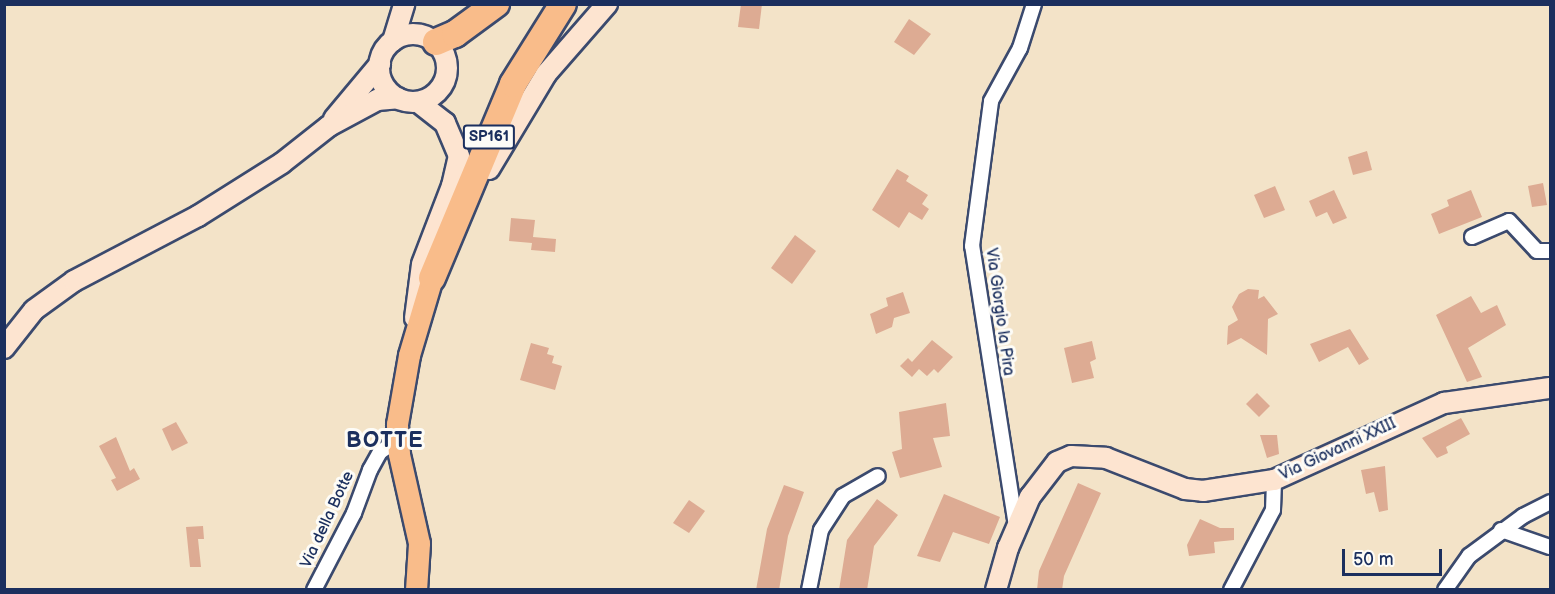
<!DOCTYPE html>
<html>
<head>
<meta charset="utf-8">
<style>
  body { margin:0 }
  #map { position:relative; width:1555px; height:594px; overflow:hidden; background:#f3e3c8; font-family:"Balsamiq Sans",sans-serif }
  div>[style] { position:absolute }
  [style*='--x'] { left:calc(var(--x)*1px); top:calc(var(--y)*1px); width:calc(var(--w)*1px); rotate:calc(var(--a)*1deg) }
  .building>* { inset:0; background:#ddab93 }
  .roads { filter:drop-shadow(2px 0 #3b4a6e) drop-shadow(-2px 0 #3b4a6e) drop-shadow(0 2px #3b4a6e) drop-shadow(0 -2px #3b4a6e) }
  .street>* { height:14px; margin:-7px; padding:0 7px; transform-origin:7px; border-radius:7px; background:#fff }
  .secondary>* { height:20px; margin:-10px; padding:0 10px; transform-origin:10px; border-radius:10px; background:#fde4d0 }
  .secondary>.ring { margin:-10px; padding:0; box-sizing:content-box; background:none; border:20px solid #fde4d0; border-radius:50% }
  .primary>* { height:21px; margin:-10.5px; padding:0 10.5px; transform-origin:10.5px; border-radius:10.5px; background:#f9bc8a }
  .highway>* { height:26px; margin:-13px; padding:0 13px; transform-origin:13px; border-radius:13px; background:#f9bc8a }
  span { translate:-50% -50%; white-space:nowrap; text-align:center; line-height:1.15; -webkit-text-stroke:6px #fdfcf7; paint-order:stroke }
  .shield-label span { padding:2px 4px; background:#fdfcf7; border:2px solid; border-radius:4px; -webkit-text-stroke-width:0 }
  .shield-label { font-size:15px; color:#1b2f5e; font-weight:700 }
  .street-label { font-size:16px; color:#1b2f5e }
  .district-label { font-size:22px; color:#1b2f5e; font-weight:700; letter-spacing:1.5px }
  .frame { position:absolute; inset:0; border:6px solid #1b2f5e; pointer-events:none }
  .scale { position:absolute; left:1342px; top:549px; width:100px; height:27px; box-sizing:border-box; border:3px solid #1b2f5e; border-top:0; padding-left:8px; font-size:18px; line-height:21px; white-space:nowrap; color:#1b2f5e; -webkit-text-stroke:4px #fdfcf7; paint-order:stroke }
</style>
</head>
<body>
<div id="map">
  <div class="building">
    <div style="clip-path:polygon(741px 4px,762px 4px,759px 29px,738px 27px)"></div>
    <div style="clip-path:polygon(909px 19px,931px 34px,914px 55px,894px 42px)"></div>
    <div style="clip-path:polygon(1367px 151px,1372px 170px,1353px 175px,1348px 157px)"></div>
    <div style="clip-path:polygon(897px 169px,909px 176px,906px 181px,928px 195px,922px 204px,929px 209px,922px 220px,909px 212px,899px 228px,872px 210px)"></div>
    <div style="clip-path:polygon(1543px 183px,1547px 205px,1532px 207px,1528px 186px)"></div>
    <div style="clip-path:polygon(1275px 186px,1285px 210px,1264px 218px,1254px 195px)"></div>
    <div style="clip-path:polygon(1334px 190px,1347px 218px,1333px 224px,1327px 212px,1316px 217px,1309px 201px)"></div>
    <div style="clip-path:polygon(1471px 190px,1482px 217px,1439px 234px,1431px 214px,1449px 206px,1447px 200px)"></div>
    <div style="clip-path:polygon(511px 218px,535px 220px,533px 237px,556px 239px,555px 252px,531px 250px,532px 243px,509px 241px)"></div>
    <div style="clip-path:polygon(795px 235px,816px 251px,792px 284px,771px 268px)"></div>
    <div style="clip-path:polygon(1248px 289px,1259px 290px,1258px 299px,1264px 296px,1278px 314px,1268px 319px,1267px 355px,1241px 338px,1227px 345px,1228px 326px,1238px 320px,1232px 307px,1239px 294px)"></div>
    <div style="clip-path:polygon(903px 292px,910px 313px,894px 318px,892px 327px,876px 334px,870px 314px,888px 306px,886px 298px)"></div>
    <div style="clip-path:polygon(1471px 296px,1481px 313px,1497px 305px,1506px 325px,1468px 348px,1482px 377px,1467px 382px,1436px 315px)"></div>
    <div style="clip-path:polygon(1350px 329px,1369px 359px,1359px 365px,1348px 347px,1319px 362px,1310px 344px)"></div>
    <div style="clip-path:polygon(932px 340px,953px 357px,938px 373px,934px 369px,927px 376px,919px 369px,912px 377px,900px 366px,908px 358px,912px 362px)"></div>
    <div style="clip-path:polygon(1092px 341px,1096px 359px,1090px 362px,1094px 378px,1072px 383px,1064px 348px)"></div>
    <div style="clip-path:polygon(531px 343px,549px 348px,547px 354px,554px 356px,552px 363px,562px 366px,555px 390px,520px 380px)"></div>
    <div style="clip-path:polygon(1257px 393px,1270px 406px,1259px 417px,1246px 404px)"></div>
    <div style="clip-path:polygon(946px 403px,950px 436px,933px 438px,942px 467px,900px 478px,892px 452px,902px 449px,899px 412px)"></div>
    <div style="clip-path:polygon(1461px 418px,1470px 434px,1446px 447px,1448px 453px,1437px 458px,1422px 438px)"></div>
    <div style="clip-path:polygon(176px 422px,188px 443px,172px 451px,162px 429px)"></div>
    <div style="clip-path:polygon(1260px 435px,1277px 435px,1279px 454px,1267px 458px)"></div>
    <div style="clip-path:polygon(116px 437px,130px 471px,134px 468px,140px 479px,117px 491px,111px 480px,116px 478px,99px 446px)"></div>
    <div style="clip-path:polygon(1385px 466px,1388px 510px,1379px 512px,1374px 492px,1366px 494px,1361px 470px)"></div>
    <div style="clip-path:polygon(1078px 483px,1101px 493px,1064px 576px,1062px 590px,1037px 590px,1039px 571px)"></div>
    <div style="clip-path:polygon(784px 485px,804px 492px,788px 536px,779px 590px,756px 590px,767px 529px)"></div>
    <div style="clip-path:polygon(944px 494px,1000px 517px,989px 544px,953px 532px,940px 562px,917px 556px)"></div>
    <div style="clip-path:polygon(877px 499px,898px 515px,874px 546px,867px 590px,839px 590px,847px 540px)"></div>
    <div style="clip-path:polygon(689px 500px,705px 511px,689px 533px,673px 523px)"></div>
    <div style="clip-path:polygon(1200px 519px,1220px 528px,1234px 528px,1234px 540px,1214px 542px,1215px 553px,1189px 556px,1187px 545px)"></div>
    <div style="clip-path:polygon(203px 526px,204px 539px,198px 539px,201px 567px,190px 567px,186px 527px)"></div>
  </div>
  <div class="roads">
    <div class="street">
      <div style="--x:1472;--y:237;--w:40;--a:-23.4"></div>
      <div style="--x:1509;--y:221;--w:41;--a:47"></div>
      <div style="--x:1537;--y:251;--w:13;--a:0"></div>
      <div style="--x:1016;--y:526;--w:283;--a:-98.9"></div>
      <div style="--x:972;--y:246;--w:146;--a:-82.5"></div>
      <div style="--x:991;--y:101;--w:60;--a:-61.3"></div>
      <div style="--x:1020;--y:48;--w:46;--a:-72.3"></div>
      <div style="--x:1501;--y:530;--w:52;--a:19.1"></div>
      <div style="--x:314;--y:590;--w:87;--a:-62.5"></div>
      <div style="--x:354;--y:513;--w:46;--a:-69.6"></div>
      <div style="--x:370;--y:470;--w:21;--a:-61"></div>
      <div style="--x:380;--y:452;--w:22;--a:-34"></div>
      <div style="--x:809;--y:590;--w:61;--a:-78.7"></div>
      <div style="--x:821;--y:530;--w:40;--a:-57.1"></div>
      <div style="--x:843;--y:496;--w:40;--a:-29.7"></div>
      <div style="--x:1231;--y:590;--w:90;--a:-62.3"></div>
      <div style="--x:1273;--y:510;--w:30;--a:-88"></div>
      <div style="--x:1445;--y:590;--w:42;--a:-54.8"></div>
      <div style="--x:1469;--y:556;--w:67;--a:-36.5"></div>
      <div style="--x:1523;--y:516;--w:30;--a:-27"></div>
    </div>
    <div class="secondary">
      <div class="ring" style="left:379px;top:34px;width:48px;height:48px"></div>
      <div style="--x:393;--y:41;--w:39;--a:-73"></div>
      <div style="--x:334;--y:119;--w:72;--a:-50.1"></div>
      <div style="--x:489;--y:169;--w:111;--a:-59"></div>
      <div style="--x:546;--y:74;--w:93;--a:-48.9"></div>
      <div style="--x:415;--y:318;--w:54;--a:-82.6"></div>
      <div style="--x:422;--y:264;--w:84;--a:-69"></div>
      <div style="--x:452;--y:186;--w:31;--a:-77"></div>
      <div style="--x:459;--y:156;--w:36;--a:-113"></div>
      <div style="--x:445;--y:123;--w:34;--a:-142"></div>
      <div style="--x:4;--y:348;--w:48;--a:-51.7"></div>
      <div style="--x:34;--y:310;--w:49;--a:-35.9"></div>
      <div style="--x:74;--y:281;--w:140;--a:-27.7"></div>
      <div style="--x:198;--y:216;--w:99;--a:-32.2"></div>
      <div style="--x:282;--y:163;--w:60;--a:-38.2"></div>
      <div style="--x:329;--y:126;--w:55;--a:-28.4"></div>
      <div style="--x:377;--y:100;--w:21;--a:-5"></div>
      <div style="--x:996;--y:590;--w:44;--a:-74.1"></div>
      <div style="--x:1008;--y:548;--w:56;--a:-66.7"></div>
      <div style="--x:1030;--y:497;--w:44;--a:-52.4"></div>
      <div style="--x:1057;--y:462;--w:15;--a:-23"></div>
      <div style="--x:1071;--y:456;--w:35;--a:3"></div>
      <div style="--x:1106;--y:458;--w:85;--a:21.4"></div>
      <div style="--x:1185;--y:489;--w:18;--a:6"></div>
      <div style="--x:1203;--y:491;--w:72;--a:-8.8"></div>
      <div style="--x:1274;--y:480;--w:187;--a:-24.4"></div>
      <div style="--x:1444;--y:403;--w:107;--a:-8.1"></div>
    </div>
    <div class="primary">
      <div style="--x:416;--y:590;--w:47;--a:-86.3"></div>
      <div style="--x:419;--y:543;--w:91;--a:-102.7"></div>
      <div style="--x:399;--y:454;--w:30;--a:-94"></div>
      <div style="--x:397;--y:424;--w:70;--a:-80.1"></div>
      <div style="--x:409;--y:355;--w:80;--a:-73.4"></div>
    </div>
    <div class="highway">
      <div style="--x:436;--y:42;--w:21;--a:-23"></div>
      <div style="--x:455;--y:34;--w:51;--a:-36.2"></div>
      <div style="--x:432;--y:278;--w:210;--a:-67.3"></div>
      <div style="--x:513;--y:84;--w:94;--a:-58"></div>
    </div>
  </div>
  <div class="shield-label">
    <span style="left:489px;top:137px">SP161</span>
  </div>
  <div class="street-label">
    <span style="left:999px;top:312px;rotate:82deg">Via Giorgio la Pira</span>
    <span style="left:1338px;top:450px;rotate:-25deg">Via Giovanni XXIII</span>
    <span style="left:328px;top:520px;rotate:-65deg">Via della Botte</span>
  </div>
  <div class="district-label">
    <span style="left:385px;top:441px">BOTTE</span>
  </div>
  <div class="frame"></div>
  <div class="scale">50 m</div>
</div>
</body>
</html>
